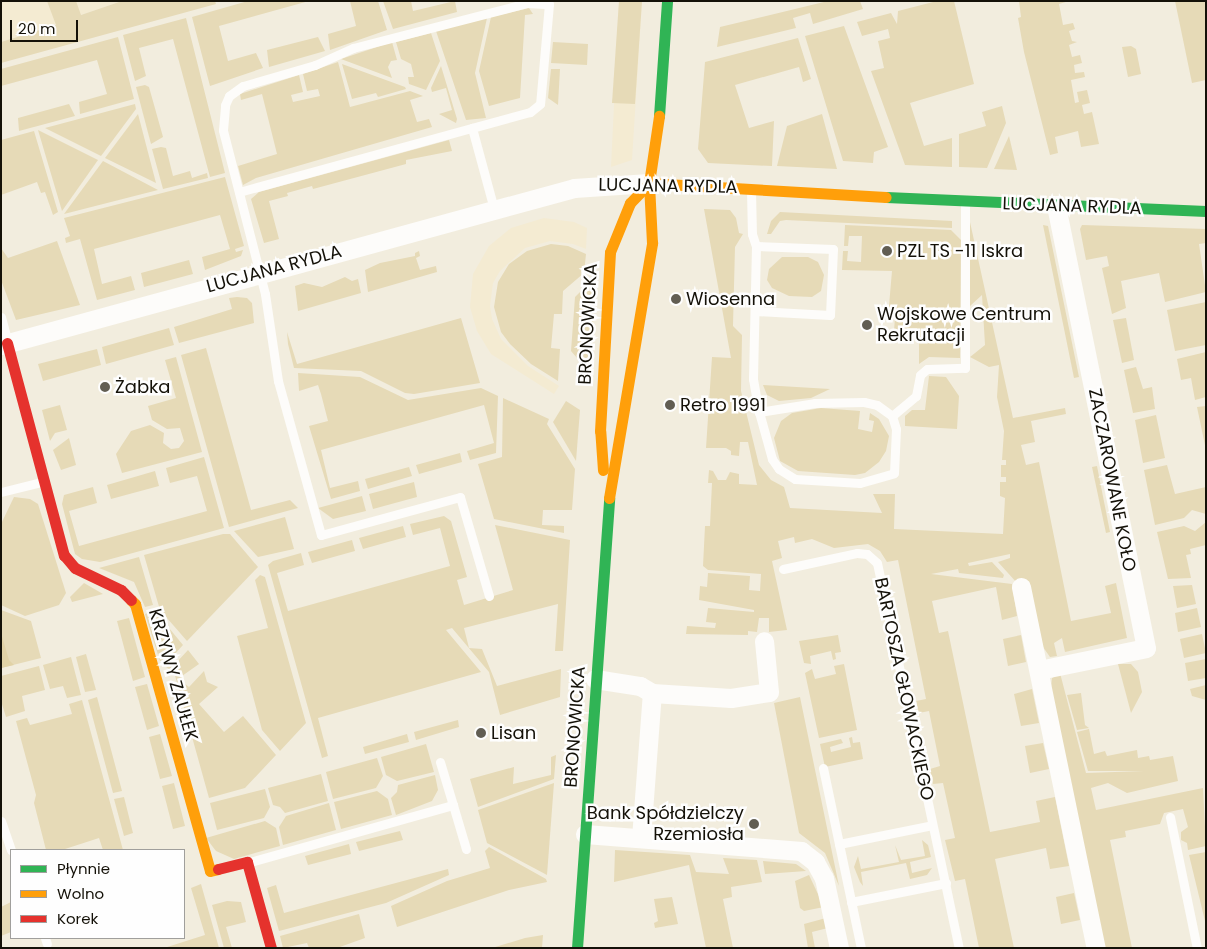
<!DOCTYPE html>
<html>
<head>
<meta charset="utf-8">
<style>
  body { margin:0 }
  #map { position:relative; width:1207px; height:949px; overflow:hidden; background:#f2edde; font-family:Poppins,sans-serif }
  div>[style] { position:absolute }
  [style*='--x'] { left:calc(var(--x)*1px); top:calc(var(--y)*1px); width:calc(var(--w)*1px); rotate:calc(var(--a)*1deg) }
  .built>* { inset:0; background:#f4ebd2 }
  .green>* { inset:0; background:#e6dab7 }
  .forest>* { inset:0; background:#e1d2a6 }
  .lane>* { height:9px; margin:-4.5px; padding:0 4.5px; transform-origin:4.5px; border-radius:4.5px; background:#fdfcfa }
  .street>* { height:19px; margin:-9.5px; padding:0 9.5px; transform-origin:9.5px; border-radius:9.5px; background:#fdfcfa }
  .fast>* { height:11px; margin:-5.5px; padding:0 5.5px; transform-origin:5.5px; border-radius:5.5px; background:#30b455 }
  .slow>* { height:11px; margin:-5.5px; padding:0 5.5px; transform-origin:5.5px; border-radius:5.5px; background:#ff9f0a }
  .jam>* { height:11px; margin:-5.5px; padding:0 5.5px; transform-origin:5.5px; border-radius:5.5px; background:#e5322d }
  .dots>* { width:14px; height:14px; translate:-50% -50%; box-sizing:border-box; border:2px solid #fefefe; border-radius:50% }
  span { translate:-50% -50%; white-space:nowrap; text-align:center; line-height:1.15; -webkit-text-stroke:5px #fefefe; paint-order:stroke }
  .street-label { font-size:18px; color:#141108 }
  .poi-label { font-size:18px; color:#141108 }
  .left { translate:0 -50%; text-align:left }
  .right { translate:-100% -50%; text-align:right }
  .frame { position:absolute; inset:0; border:2px solid #141108; pointer-events:none }
  .legend { position:absolute; left:10px; top:849px; width:175px; height:90px; box-sizing:border-box; background:#fefefe; border:1px solid #a09f9c; margin:0; padding:6px 9px; list-style:none; font-size:15px; color:#141108 }
  .legend li { display:flex; align-items:center; gap:10px; height:25px }
  .legend b { width:25px; border:1px solid #a09f9c }
  .scale { position:absolute; left:10px; top:20px; width:68px; height:22px; box-sizing:border-box; border:2px solid #141108; border-top:0; padding-left:6px; font-size:15px; line-height:18px; white-space:nowrap; color:#141108; -webkit-text-stroke:4px #fefefe; paint-order:stroke }
</style>
</head>
<body>
<div id="map">
  <div class="built">
    <div style="clip-path:polygon(1px 1px,122px 1px,1px 42px)"></div>
    <div style="clip-path:polygon(619px 1px,642px 1px,632px 160px,611px 167px)"></div>
    <div style="clip-path:polygon(544px 218px,574px 222px,587px 228px,586px 249px,573px 244px,550px 241px,525px 248px,500px 271px,493px 283px,490px 306px,492px 319px,501px 339px,528px 366px,559px 386px,554px 394px,491px 354px,477px 331px,470px 307px,473px 274px,489px 246px,511px 228px)"></div>
  </div>
  <div class="green">
    <div style="clip-path:polygon(47px 1px,76px 1px,81px 15px,122px 1px,215px 1px,216px 4px,1px 63px,1px 42px,56px 25px)"></div>
    <div style="clip-path:polygon(248px 1px,309px 1px,219px 26px,228px 61px,256px 53px,263px 68px,210px 86px,192px 17px)"></div>
    <div style="clip-path:polygon(350px 1px,378px 1px,387px 30px,330px 50px,328px 34px,356px 26px)"></div>
    <div style="clip-path:polygon(383px 1px,411px 1px,413px 11px,455px 1px,457px 12px,393px 29px)"></div>
    <div style="clip-path:polygon(619px 1px,642px 1px,635px 104px,612px 103px)"></div>
    <div style="clip-path:polygon(828px 1px,860px 1px,863px 9px,813px 24px,810px 13px,793px 18px,796px 28px,717px 47px,720px 27px)"></div>
    <div style="clip-path:polygon(937px 1px,954px 1px,974px 84px,910px 103px,924px 146px,952px 138px,952px 167px,905px 165px,871px 71px,884px 68px,878px 41px,890px 38px,888px 29px,862px 36px,857px 22px,891px 13px,897px 24px,898px 11px)"></div>
    <div style="clip-path:polygon(1019px 1px,1069px 1px,1059px 4px,1063px 25px,1073px 23px,1075px 29px,1069px 31px,1072px 41px,1077px 42px,1069px 45px,1072px 57px,1080px 55px,1082px 63px,1074px 65px,1075px 73px,1084px 72px,1085px 77px,1071px 80px,1075px 103px,1079px 102px,1077px 92px,1087px 90px,1090px 103px,1082px 105px,1084px 114px,1092px 112px,1099px 144px,1081px 147px,1078px 131px,1055px 137px,1058px 153px,1050px 155px,1024px 52px,1018px 18px,1021px 17px)"></div>
    <div style="clip-path:polygon(1175px 1px,1206px 1px,1206px 80px,1192px 83px)"></div>
    <div style="clip-path:polygon(529px 8px,533px 14px,525px 15px,520px 98px,489px 106px,479px 71px,491px 17px)"></div>
    <div style="clip-path:polygon(186px 18px,225px 173px,210px 177px,173px 39px,139px 48px,146px 76px,135px 81px,123px 35px)"></div>
    <div style="clip-path:polygon(487px 18px,475px 73px,486px 118px,466px 120px,436px 31px)"></div>
    <div style="clip-path:polygon(844px 26px,888px 147px,874px 152px,873px 163px,843px 161px,805px 36px)"></div>
    <div style="clip-path:polygon(431px 33px,440px 61px,426px 90px,409px 84px,408px 77px,414px 77px,411px 64px,401px 59px,396px 42px)"></div>
    <div style="clip-path:polygon(118px 37px,134px 99px,80px 114px,79px 102px,107px 94px,97px 60px,1px 86px,1px 69px)"></div>
    <div style="clip-path:polygon(318px 37px,325px 51px,269px 67px,267px 50px)"></div>
    <div style="clip-path:polygon(798px 38px,811px 79px,803px 82px,799px 67px,735px 85px,749px 128px,774px 121px,772px 166px,708px 163px,698px 149px,705px 62px)"></div>
    <div style="clip-path:polygon(392px 42px,397px 60px,391px 61px,388px 67px,392px 78px,341px 59px)"></div>
    <div style="clip-path:polygon(553px 42px,588px 44px,587px 65px,551px 63px)"></div>
    <div style="clip-path:polygon(1131px 46px,1136px 49px,1141px 74px,1128px 77px,1122px 47px)"></div>
    <div style="clip-path:polygon(338px 62px,350px 107px,410px 91px,423px 96px,410px 100px,417px 122px,429px 119px,432px 127px,256px 178px,243px 185px,238px 166px,277px 154px,262px 94px,241px 100px,240px 94px,299px 75px,303px 92px,291px 95px,293px 102px,320px 96px,318px 89px,307px 91px,303px 74px)"></div>
    <div style="clip-path:polygon(342px 64px,405px 87px,406px 89px,378px 97px,376px 93px,352px 99px)"></div>
    <div style="clip-path:polygon(441px 66px,457px 119px,456px 123px,439px 114px,452px 110px,446px 88px,432px 92px,431px 88px)"></div>
    <div style="clip-path:polygon(551px 69px,560px 69px,558px 105px,548px 98px)"></div>
    <div style="clip-path:polygon(145px 85px,149px 87px,163px 137px,151px 144px,136px 87px)"></div>
    <div style="clip-path:polygon(69px 104px,75px 116px,19px 131px,18px 118px)"></div>
    <div style="clip-path:polygon(135px 104px,136px 109px,101px 156px,45px 128px)"></div>
    <div style="clip-path:polygon(1002px 106px,1006px 123px,987px 168px,959px 167px,959px 134px,986px 126px,982px 112px)"></div>
    <div style="clip-path:polygon(138px 114px,156px 183px,105px 158px)"></div>
    <div style="clip-path:polygon(822px 114px,837px 169px,777px 166px,787px 126px)"></div>
    <div style="clip-path:polygon(38px 130px,98px 160px,62px 211px)"></div>
    <div style="clip-path:polygon(34px 131px,58px 212px,53px 215px,45px 192px,41px 193px,37px 182px,1px 195px,1px 140px)"></div>
    <div style="clip-path:polygon(1009px 136px,1017px 170px,994px 169px)"></div>
    <div style="clip-path:polygon(449px 140px,452px 151px,406px 160px,406px 164px,313px 189px,312px 186px,287px 193px,288px 196px,269px 201px,279px 239px,264px 243px,251px 199px,259px 192px)"></div>
    <div style="clip-path:polygon(161px 147px,166px 148px,173px 176px,190px 171px,192px 178px,207px 173px,208px 178px,163px 189px,152px 149px)"></div>
    <div style="clip-path:polygon(103px 161px,158px 190px,64px 214px)"></div>
    <div style="clip-path:polygon(225px 177px,244px 246px,235px 249px,236px 252px,243px 250px,241px 256px,205px 270px,202px 257px,230px 249px,220px 215px,94px 249px,102px 284px,131px 276px,135px 290px,97px 300px,80px 239px,66px 243px,65px 238px,70px 236px,64px 218px)"></div>
    <div style="clip-path:polygon(704px 209px,730px 210px,736px 218px,739px 233px,743px 234px,735px 247px,733px 326px,742px 335px,741px 391px,759px 465px,771px 480px,784px 487px,790px 508px,882px 513px,873px 494px,895px 494px,894px 529px,1003px 534px,1005px 498px,1000px 496px,1000px 482px,1006px 482px,1006px 477px,1001px 477px,1001px 465px,1006px 465px,1006px 460px,1002px 460px,1004px 431px,997px 397px,999px 365px,989px 367px,970px 357px,985px 345px,982px 295px,970px 306px,970px 222px,1013px 418px,1065px 408px,1066px 414px,1031px 421px,1035px 442px,1021px 445px,1026px 465px,1039px 462px,1071px 621px,1111px 613px,1105px 586px,1116px 583px,1127px 638px,1065px 652px,1062px 638px,1054px 643px,1057px 656px,1050px 657px,1043px 647px,1029px 581px,1017px 583px,998px 562px,1010px 558px,1010px 554px,968px 563px,969px 566px,992px 562px,1004px 575px,1003px 578px,959px 573px,958px 569px,931px 574px,1012px 584px,1017px 616px,1002px 620px,996px 587px,932px 601px,939px 633px,948px 631px,990px 832px,1040px 822px,1036px 801px,1055px 797px,1069px 866px,1050px 869px,1046px 848px,995px 859px,1014px 948px,979px 948px,965px 879px,955px 881px,945px 840px,955px 838px,943px 783px,933px 784px,930px 769px,940px 766px,929px 711px,919px 713px,916px 701px,926px 699px,898px 560px,887px 562px,880px 551px,868px 544px,834px 548px,812px 539px,795px 543px,794px 537px,778px 541px,782px 558px,772px 561px,787px 630px,769px 632px,769px 618px,759px 618px,757px 632px,748px 631px,748px 635px,686px 634px,687px 626px,715px 628px,716px 623px,706px 622px,708px 608px,754px 612px,754px 610px,699px 600px,700px 586px,707px 587px,708px 573px,750px 576px,749px 590px,760px 591px,761px 574px,708px 570px,703px 566px,705px 526px,710px 526px,712px 483px,708px 483px,709px 470px,713px 471px,718px 480px,726px 480px,730px 472px,739px 474px,739px 484px,757px 485px,748px 442px,740px 442px,739px 456px,731px 455px,731px 451px,726px 448px,706px 448px,712px 357px,731px 358px)"></div>
    <div style="clip-path:polygon(780px 212px,952px 221px,952px 228px,786px 220px,780px 221px,771px 234px,767px 234px,771px 221px)"></div>
    <div style="clip-path:polygon(845px 225px,951px 230px,961px 240px,960px 358px,929px 357px,919px 364px,919px 332px,894px 331px,895px 317px,888px 317px,892px 271px,842px 270px,843px 251px,848px 251px,847px 261px,861px 262px,862px 236px,849px 236px,848px 246px,844px 246px)"></div>
    <div style="clip-path:polygon(1043px 225px,1048px 226px,1079px 377px,1074px 378px)"></div>
    <div style="clip-path:polygon(1082px 225px,1206px 229px,1206px 243px,1199px 244px,1206px 292px,1165px 302px,1159px 273px,1121px 281px,1126px 308px,1112px 314px,1102px 268px,1109px 266px,1107px 256px,1086px 260px,1080px 229px)"></div>
    <div style="clip-path:polygon(57px 241px,80px 305px,16px 320px,1px 280px,1px 248px,8px 258px)"></div>
    <div style="clip-path:polygon(551px 244px,568px 246px,586px 254px,584px 273px,563px 291px,562px 314px,554px 314px,551px 348px,560px 349px,558px 381px,531px 364px,510px 344px,501px 332px,494px 307px,498px 282px,509px 264px,527px 251px)"></div>
    <div style="clip-path:polygon(419px 251px,420px 256px,416px 258px,420px 270px,436px 266px,437px 272px,368px 292px,365px 270px,380px 263px,415px 256px,415px 253px)"></div>
    <div style="clip-path:polygon(782px 257px,808px 257px,818px 262px,824px 275px,821px 291px,812px 297px,789px 296px,772px 288px,767px 280px,769px 269px)"></div>
    <div style="clip-path:polygon(189px 260px,193px 274px,144px 287px,141px 273px)"></div>
    <div style="clip-path:polygon(345px 277px,352px 281px,358px 279px,361px 293px,298px 311px,295px 286px,304px 283px,322px 287px)"></div>
    <div style="clip-path:polygon(587px 285px,594px 285px,593px 328px,590px 330px,588px 359px,577px 358px,571px 351px,575px 297px)"></div>
    <div style="clip-path:polygon(237px 297px,247px 298px,252px 303px,254px 323px,179px 343px,174px 327px,232px 309px,229px 298px)"></div>
    <div style="clip-path:polygon(1206px 302px,1206px 345px,1175px 351px,1167px 310px)"></div>
    <div style="clip-path:polygon(461px 318px,480px 383px,414px 394px,405px 393px,361px 371px,294px 368px,288px 344px,287px 332px,297px 364px)"></div>
    <div style="clip-path:polygon(1126px 318px,1134px 360px,1122px 363px,1113px 320px)"></div>
    <div style="clip-path:polygon(169px 328px,174px 345px,106px 364px,102px 347px)"></div>
    <div style="clip-path:polygon(206px 348px,251px 510px,290px 500px,298px 508px,229px 527px,181px 355px)"></div>
    <div style="clip-path:polygon(97px 349px,101px 365px,43px 381px,38px 364px)"></div>
    <div style="clip-path:polygon(1206px 352px,1206px 397px,1195px 400px,1191px 378px,1181px 380px,1177px 359px)"></div>
    <div style="clip-path:polygon(176px 357px,202px 452px,122px 473px,116px 454px,131px 431px,150px 425px,164px 433px,163px 443px,171px 449px,179px 448px,184px 441px,180px 428px,167px 429px,152px 420px,148px 406px,176px 398px,165px 360px)"></div>
    <div style="clip-path:polygon(1136px 367px,1143px 389px,1152px 387px,1155px 409px,1133px 413px,1124px 370px)"></div>
    <div style="clip-path:polygon(298px 373px,360px 377px,408px 400px,481px 388px,498px 396px,496px 453px,470px 460px,467px 451px,494px 443px,484px 405px,321px 450px,330px 488px,358px 481px,360px 491px,331px 499px,309px 426px,328px 421px,321px 394px,318px 385px,299px 391px)"></div>
    <div style="clip-path:polygon(929px 376px,946px 377px,959px 396px,957px 429px,905px 426px,905px 416px,912px 410px,925px 410px)"></div>
    <div style="clip-path:polygon(763px 385px,830px 389px,811px 398px,779px 401px,767px 395px)"></div>
    <div style="clip-path:polygon(503px 398px,549px 419px,547px 424px,575px 469px,572px 510px,543px 510px,542px 525px,564px 526px,564px 533px,494px 519px,478px 464px,502px 457px)"></div>
    <div style="clip-path:polygon(566px 401px,580px 410px,576px 461px,553px 422px)"></div>
    <div style="clip-path:polygon(60px 405px,67px 430px,55px 433px,50px 441px,42px 410px)"></div>
    <div style="clip-path:polygon(1206px 406px,1206px 450px,1197px 407px)"></div>
    <div style="clip-path:polygon(821px 408px,860px 411px,858px 429px,872px 432px,874px 421px,869px 420px,870px 413px,879px 419px,889px 436px,886px 451px,879px 462px,865px 473px,855px 475px,798px 471px,780px 461px,774px 438px,781px 421px,792px 413px)"></div>
    <div style="clip-path:polygon(1156px 415px,1165px 458px,1143px 463px,1135px 420px)"></div>
    <div style="clip-path:polygon(69px 438px,76px 465px,61px 470px,53px 450px)"></div>
    <div style="clip-path:polygon(460px 453px,462px 462px,419px 474px,416px 465px)"></div>
    <div style="clip-path:polygon(204px 457px,224px 528px,100px 562px,82px 559px,75px 554px,62px 504px,64px 495px,93px 487px,97px 503px,69px 511px,79px 546px,207px 511px,197px 476px,170px 483px,166px 468px)"></div>
    <div style="clip-path:polygon(1167px 465px,1175px 494px,1206px 487px,1206px 514px,1192px 510px,1184px 518px,1155px 525px,1144px 470px)"></div>
    <div style="clip-path:polygon(1097px 466px,1110px 532px,1106px 533px,1092px 467px)"></div>
    <div style="clip-path:polygon(409px 467px,412px 476px,368px 489px,365px 479px)"></div>
    <div style="clip-path:polygon(155px 471px,159px 486px,111px 499px,107px 485px)"></div>
    <div style="clip-path:polygon(414px 482px,417px 497px,373px 509px,369px 494px)"></div>
    <div style="clip-path:polygon(362px 496px,366px 511px,333px 519px,318px 508px)"></div>
    <div style="clip-path:polygon(14px 497px,30px 499px,38px 504px,66px 593px,59px 605px,25px 616px,1px 605px,1px 524px)"></div>
    <div style="clip-path:polygon(444px 516px,451px 521px,467px 577px,457px 580px,464px 605px,513px 590px,495px 525px,570px 540px,563px 651px,555px 651px,558px 604px,464px 628px,469px 648px,482px 649px,497px 686px,561px 669px,560px 697px,500px 715px,489px 672px,452px 628px,446px 630px,481px 672px,318px 718px,328px 756px,322px 758px,268px 565px,273px 561px,301px 553px,304px 565px,277px 573px,288px 611px,450px 566px,440px 528px,413px 535px,410px 524px)"></div>
    <div style="clip-path:polygon(285px 517px,294px 549px,258px 557px,234px 531px)"></div>
    <div style="clip-path:polygon(1206px 522px,1206px 545px,1190px 549px,1191px 554px,1186px 555px,1191px 578px,1168px 579px,1157px 532px,1184px 526px,1195px 531px)"></div>
    <div style="clip-path:polygon(403px 526px,406px 537px,363px 549px,359px 538px)"></div>
    <div style="clip-path:polygon(223px 534px,230px 534px,258px 567px,187px 641px,160px 610px,144px 555px)"></div>
    <div style="clip-path:polygon(352px 540px,355px 551px,312px 563px,308px 552px)"></div>
    <div style="clip-path:polygon(139px 557px,153px 605px,145px 607px,134px 582px,99px 568px)"></div>
    <div style="clip-path:polygon(260px 575px,265px 577px,306px 723px,280px 751px,262px 730px,237px 636px,268px 628px,255px 580px)"></div>
    <div style="clip-path:polygon(84px 583px,103px 594px,72px 602px,70px 597px)"></div>
    <div style="clip-path:polygon(1192px 585px,1196px 604px,1177px 608px,1173px 586px)"></div>
    <div style="clip-path:polygon(1197px 608px,1201px 627px,1178px 632px,1175px 613px)"></div>
    <div style="clip-path:polygon(1px 610px,31px 621px,41px 658px,1px 668px)"></div>
    <div style="clip-path:polygon(155px 611px,183px 645px,173px 656px,160px 661px,145px 614px)"></div>
    <div style="clip-path:polygon(129px 618px,145px 677px,133px 681px,117px 621px)"></div>
    <div style="clip-path:polygon(1202px 634px,1206px 653px,1184px 658px,1180px 639px)"></div>
    <div style="clip-path:polygon(838px 635px,841px 652px,835px 653px,836px 659px,833px 660px,831px 651px,810px 656px,811px 664px,804px 663px,799px 641px)"></div>
    <div style="clip-path:polygon(1021px 635px,1026px 662px,1008px 666px,1003px 639px)"></div>
    <div style="clip-path:polygon(188px 650px,199px 664px,182px 676px,184px 683px,189px 687px,204px 671px,207px 682px,218px 687px,199px 704px,224px 732px,243px 716px,276px 755px,245px 788px,209px 798px,174px 672px,166px 667px,176px 663px)"></div>
    <div style="clip-path:polygon(86px 654px,96px 690px,85px 692px,76px 657px)"></div>
    <div style="clip-path:polygon(71px 657px,81px 695px,67px 698px,63px 686px,50px 689px,43px 665px)"></div>
    <div style="clip-path:polygon(1206px 659px,1206px 678px,1188px 681px,1185px 663px)"></div>
    <div style="clip-path:polygon(844px 664px,857px 730px,819px 738px,805px 673px,812px 669px,815px 679px,836px 674px,834px 666px)"></div>
    <div style="clip-path:polygon(1118px 664px,1131px 664px,1138px 672px,1142px 692px,1131px 713px)"></div>
    <div style="clip-path:polygon(39px 666px,45px 690px,22px 696px,25px 711px,6px 717px,1px 701px,1px 676px)"></div>
    <div style="clip-path:polygon(1060px 673px,1086px 773px,1144px 771px,1088px 771px,1077px 732px,1089px 729px,1094px 754px,1105px 751px,1107px 756px,1137px 750px,1138px 758px,1149px 756px,1150px 760px,1173px 756px,1178px 781px,1127px 793px,1108px 783px,1091px 788px,1096px 810px,1203px 788px,1206px 846px,1188px 850px,1187px 843px,1181px 840px,1181px 832px,1188px 827px,1183px 809px,1164px 813px,1160px 824px,1125px 831px,1126px 837px,1110px 840px,1132px 948px,1105px 948px,1051px 688px,1052px 678px)"></div>
    <div style="clip-path:polygon(147px 684px,159px 726px,147px 730px,135px 687px)"></div>
    <div style="clip-path:polygon(1206px 685px,1206px 700px,1192px 696px,1190px 689px)"></div>
    <div style="clip-path:polygon(1032px 689px,1039px 723px,1021px 726px,1014px 694px)"></div>
    <div style="clip-path:polygon(1081px 693px,1085px 725px,1089px 728px,1077px 730px,1067px 695px)"></div>
    <div style="clip-path:polygon(97px 697px,122px 791px,113px 793px,88px 700px)"></div>
    <div style="clip-path:polygon(800px 697px,839px 886px,825px 853px,799px 833px,774px 703px)"></div>
    <div style="clip-path:polygon(82px 700px,123px 850px,103px 850px,99px 838px,62px 850px,46px 850px,34px 803px,36px 795px,16px 721px,27px 718px,30px 725px,72px 714px,69px 704px)"></div>
    <div style="clip-path:polygon(458px 720px,459px 727px,416px 740px,414px 732px)"></div>
    <div style="clip-path:polygon(160px 734px,172px 776px,160px 779px,149px 737px)"></div>
    <div style="clip-path:polygon(407px 734px,409px 742px,365px 754px,363px 747px)"></div>
    <div style="clip-path:polygon(852px 737px,853px 743px,860px 742px,863px 759px,825px 767px,820px 744px,841px 739px,843px 743px,830px 747px,831px 752px,851px 747px,849px 738px)"></div>
    <div style="clip-path:polygon(1043px 743px,1049px 769px,1030px 773px,1025px 746px)"></div>
    <div style="clip-path:polygon(426px 744px,434px 772px,397px 781px,386px 775px,381px 757px)"></div>
    <div style="clip-path:polygon(556px 755px,554px 779px,478px 807px,470px 779px,514px 767px,513px 784px,551px 775px,551px 757px)"></div>
    <div style="clip-path:polygon(377px 758px,383px 776px,376px 788px,333px 799px,326px 772px)"></div>
    <div style="clip-path:polygon(321px 774px,328px 801px,285px 813px,280px 807px,273px 805px,268px 788px)"></div>
    <div style="clip-path:polygon(435px 775px,438px 790px,432px 801px,396px 815px,391px 798px,397px 792px,398px 785px)"></div>
    <div style="clip-path:polygon(174px 783px,185px 826px,173px 829px,162px 786px)"></div>
    <div style="clip-path:polygon(554px 783px,547px 875px,487px 843px,478px 810px)"></div>
    <div style="clip-path:polygon(265px 789px,270px 807px,264px 818px,217px 830px,210px 803px)"></div>
    <div style="clip-path:polygon(377px 791px,388px 799px,392px 815px,341px 829px,334px 802px)"></div>
    <div style="clip-path:polygon(124px 797px,133px 833px,124px 836px,114px 799px)"></div>
    <div style="clip-path:polygon(329px 803px,336px 830px,283px 845px,279px 827px,286px 816px)"></div>
    <div style="clip-path:polygon(265px 821px,276px 828px,280px 846px,234px 859px,216px 851px,206px 838px)"></div>
    <div style="clip-path:polygon(400px 831px,403px 840px,359px 851px,356px 842px)"></div>
    <div style="clip-path:polygon(922px 840px,928px 845px,931px 857px,910px 862px,912px 873px,932px 868px,927px 875px,910px 879px,906px 863px,861px 872px,863px 886px,860px 882px,854px 867px,858px 856px,861px 869px,899px 862px,895px 845px,901px 860px,925px 856px)"></div>
    <div style="clip-path:polygon(349px 844px,351px 854px,308px 865px,305px 856px)"></div>
    <div style="clip-path:polygon(489px 847px,546px 879px,547px 882px,509px 890px,397px 927px,391px 906px,447px 881px,490px 868px,485px 851px)"></div>
    <div style="clip-path:polygon(615px 850px,690px 855px,696px 872px,729px 874px,723px 858px,757px 860px,762px 882px,731px 887px,732px 897px,723px 899px,733px 948px,706px 948px,689px 865px,614px 882px)"></div>
    <div style="clip-path:polygon(1206px 852px,1206px 921px,1205px 921px,1189px 855px)"></div>
    <div style="clip-path:polygon(763px 861px,796px 864px,806px 871px,765px 874px)"></div>
    <div style="clip-path:polygon(448px 869px,449px 875px,386px 903px,279px 931px,267px 888px,276px 885px,284px 913px)"></div>
    <div style="clip-path:polygon(809px 875px,824px 907px,804px 911px,800px 908px,795px 881px)"></div>
    <div style="clip-path:polygon(201px 884px,219px 948px,164px 948px,205px 935px,191px 888px)"></div>
    <div style="clip-path:polygon(1074px 893px,1080px 920px,1061px 924px,1056px 897px)"></div>
    <div style="clip-path:polygon(672px 897px,678px 924px,655px 928px,654px 923px,658px 921px,654px 899px)"></div>
    <div style="clip-path:polygon(227px 901px,241px 902px,246px 922px,226px 927px,232px 948px,224px 948px,212px 905px)"></div>
    <div style="clip-path:polygon(11px 902px,11px 932px,1px 936px,1px 907px)"></div>
    <div style="clip-path:polygon(359px 914px,365px 938px,337px 948px,309px 948px,307px 943px,283px 948px,280px 936px)"></div>
    <div style="clip-path:polygon(826px 918px,828px 928px,812px 932px,815px 948px,808px 948px,804px 924px)"></div>
    <div style="clip-path:polygon(543px 935px,542px 948px,492px 948px,525px 938px)"></div>
  </div>
  <div class="forest">
    <div style="clip-path:polygon(1px 633px,9px 660px,14px 665px,1px 668px)"></div>
  </div>
  <div class="lane">
    <div style="--x:751;--y:191;--w:43;--a:88.7"></div>
    <div style="--x:752;--y:234;--w:13;--a:72"></div>
    <div style="--x:756;--y:246;--w:133;--a:91.3"></div>
    <div style="--x:753;--y:379;--w:34;--a:80"></div>
    <div style="--x:759;--y:412;--w:57;--a:-9.1"></div>
    <div style="--x:815;--y:403;--w:49;--a:-1.2"></div>
    <div style="--x:864;--y:402;--w:13;--a:13"></div>
    <div style="--x:877;--y:405;--w:19;--a:36"></div>
    <div style="--x:239;--y:192;--w:242;--a:-15.4"></div>
    <div style="--x:755;--y:311;--w:75;--a:3.1"></div>
    <div style="--x:830;--y:315;--w:66;--a:-87.4"></div>
    <div style="--x:833;--y:249;--w:77;--a:-177.8"></div>
    <div style="--x:1;--y:317;--w:24;--a:75"></div>
    <div style="--x:759;--y:412;--w:49;--a:74.5"></div>
    <div style="--x:772;--y:459;--w:12;--a:55"></div>
    <div style="--x:779;--y:469;--w:19;--a:32"></div>
    <div style="--x:795;--y:479;--w:65;--a:3.5"></div>
    <div style="--x:860;--y:483;--w:35;--a:-16"></div>
    <div style="--x:894;--y:473;--w:44;--a:-87.4"></div>
    <div style="--x:896;--y:429;--w:14;--a:-107"></div>
    <div style="--x:892;--y:416;--w:31;--a:-40"></div>
    <div style="--x:916;--y:396;--w:21;--a:-79"></div>
    <div style="--x:920;--y:375;--w:9;--a:-41"></div>
    <div style="--x:927;--y:369;--w:38;--a:-2"></div>
    <div style="--x:965;--y:368;--w:166;--a:-90"></div>
    <div style="--x:1;--y:492;--w:41;--a:-14"></div>
    <div style="--x:783;--y:569;--w:76;--a:-12.2"></div>
    <div style="--x:857;--y:553;--w:10;--a:6"></div>
    <div style="--x:867;--y:554;--w:13;--a:42"></div>
    <div style="--x:877;--y:563;--w:394;--a:78"></div>
    <div style="--x:489;--y:596;--w:103;--a:-106.3"></div>
    <div style="--x:460;--y:497;--w:144;--a:164.7"></div>
    <div style="--x:321;--y:535;--w:160;--a:-105.6"></div>
    <div style="--x:278;--y:381;--w:88;--a:-98.5"></div>
    <div style="--x:265;--y:294;--w:169;--a:-104.4"></div>
    <div style="--x:223;--y:130;--w:25;--a:-85"></div>
    <div style="--x:225;--y:105;--w:10;--a:-66"></div>
    <div style="--x:229;--y:96;--w:17;--a:-36"></div>
    <div style="--x:243;--y:86;--w:75;--a:-16.3"></div>
    <div style="--x:315;--y:65;--w:42;--a:-24.1"></div>
    <div style="--x:353;--y:48;--w:180;--a:-14.5"></div>
    <div style="--x:527;--y:3;--w:22;--a:3"></div>
    <div style="--x:549;--y:4;--w:100;--a:95.1"></div>
    <div style="--x:540;--y:104;--w:13;--a:141"></div>
    <div style="--x:530;--y:112;--w:60;--a:164.6"></div>
    <div style="--x:472;--y:128;--w:84;--a:74.8"></div>
    <div style="--x:440;--y:762;--w:45;--a:73.2"></div>
    <div style="--x:823;--y:768;--w:184;--a:78.1"></div>
    <div style="--x:1170;--y:817;--w:134;--a:78.4"></div>
    <div style="--x:1;--y:821;--w:31;--a:71"></div>
    <div style="--x:839;--y:844;--w:95;--a:-11.5"></div>
    <div style="--x:250;--y:862;--w:211;--a:-15.7"></div>
    <div style="--x:453;--y:805;--w:46;--a:73.5"></div>
    <div style="--x:851;--y:902;--w:97;--a:-11.3"></div>
    <div style="--x:45;--y:938;--w:6;--a:72"></div>
  </div>
  <div class="street">
    <div style="--x:1;--y:345;--w:594;--a:-15.32"></div>
    <div style="--x:574;--y:188;--w:75;--a:-3.8"></div>
    <div style="--x:1021;--y:587;--w:369;--a:78.3"></div>
    <div style="--x:1039;--y:670;--w:109;--a:-11.6"></div>
    <div style="--x:1146;--y:648;--w:452;--a:-101.5"></div>
    <div style="--x:595;--y:679;--w:46;--a:8.8"></div>
    <div style="--x:640;--y:686;--w:14;--a:30"></div>
    <div style="--x:652;--y:693;--w:79;--a:3.6"></div>
    <div style="--x:731;--y:698;--w:38;--a:-9"></div>
    <div style="--x:769;--y:692;--w:51;--a:-95.6"></div>
    <div style="--x:585;--y:834;--w:217;--a:4.5"></div>
    <div style="--x:801;--y:851;--w:18;--a:38"></div>
    <div style="--x:815;--y:862;--w:18;--a:61"></div>
    <div style="--x:824;--y:878;--w:72;--a:77.9"></div>
    <div style="--x:641;--y:838;--w:145;--a:-85.7"></div>
  </div>
  <div class="fast">
    <div style="--x:659;--y:116;--w:115;--a:-86"></div>
    <div style="--x:886;--y:197;--w:320;--a:2.5"></div>
    <div style="--x:577;--y:948;--w:451;--a:-85.9"></div>
  </div>
  <div class="slow">
    <div style="--x:649;--y:183;--w:237;--a:3.4"></div>
    <div style="--x:603;--y:470;--w:39;--a:-94"></div>
    <div style="--x:600;--y:431;--w:179;--a:-86.8"></div>
    <div style="--x:610;--y:252;--w:53;--a:-67.8"></div>
    <div style="--x:630;--y:203;--w:28;--a:-46"></div>
    <div style="--x:609;--y:498;--w:259;--a:-80.4"></div>
    <div style="--x:652;--y:243;--w:60;--a:-92.9"></div>
    <div style="--x:649;--y:183;--w:68;--a:-81.5"></div>
    <div style="--x:131;--y:600;--w:6;--a:45"></div>
    <div style="--x:135;--y:604;--w:277;--a:74.3"></div>
    <div style="--x:210;--y:871;--w:8;--a:-14"></div>
  </div>
  <div class="jam">
    <div style="--x:7;--y:343;--w:220;--a:75"></div>
    <div style="--x:64;--y:555;--w:17;--a:50"></div>
    <div style="--x:75;--y:568;--w:51;--a:25.6"></div>
    <div style="--x:121;--y:590;--w:14;--a:45"></div>
    <div style="--x:218;--y:869;--w:30;--a:-14"></div>
    <div style="--x:247;--y:862;--w:89;--a:74.4"></div>
  </div>
  <div class="dots">
    <div style="left:887px;top:251px;background:#625e53"></div>
    <div style="left:676px;top:299px;background:#625e53"></div>
    <div style="left:867px;top:325px;background:#625e53"></div>
    <div style="left:105px;top:387px;background:#625e53"></div>
    <div style="left:670px;top:405px;background:#625e53"></div>
    <div style="left:481px;top:733px;background:#625e53"></div>
    <div style="left:754px;top:824px;background:#625e53"></div>
  </div>
  <div class="street-label">
    <span style="left:668px;top:186px;rotate:1deg">LUCJANA RYDLA</span>
    <span style="left:1072px;top:206px;rotate:2deg">LUCJANA RYDLA</span>
    <span style="left:274px;top:269px;rotate:-15deg">LUCJANA RYDLA</span>
    <span style="left:588px;top:324px;rotate:-87deg">BRONOWICKA</span>
    <span style="left:1112px;top:480px;rotate:79deg">ZACZAROWANE KOŁO</span>
    <span style="left:173px;top:675px;rotate:74deg">KRZYWY ZAUŁEK</span>
    <span style="left:904px;top:689px;rotate:78deg">BARTOSZA GŁOWACKIEGO</span>
    <span style="left:575px;top:727px;rotate:-86deg">BRONOWICKA</span>
  </div>
  <div class="poi-label">
    <span class="left" style="left:897px;top:251px">PZL TS -11 Iskra</span>
    <span class="left" style="left:686px;top:299px">Wiosenna</span>
    <span class="left" style="left:877px;top:325px">Wojskowe Centrum<br>Rekrutacji</span>
    <span class="left" style="left:115px;top:387px">Żabka</span>
    <span class="left" style="left:680px;top:405px">Retro 1991</span>
    <span class="left" style="left:491px;top:733px">Lisan</span>
    <span class="right" style="left:744px;top:824px">Bank Spółdzielczy<br>Rzemiosła</span>
  </div>
  <div class="frame"></div>
  <ul class="legend">
  <li><b style="height:6px;background:#30b455"></b>Płynnie</li>
  <li><b style="height:6px;background:#ff9f0a"></b>Wolno</li>
  <li><b style="height:6px;background:#e5322d"></b>Korek</li>
  </ul>
  <div class="scale">20 m</div>
</div>
</body>
</html>
